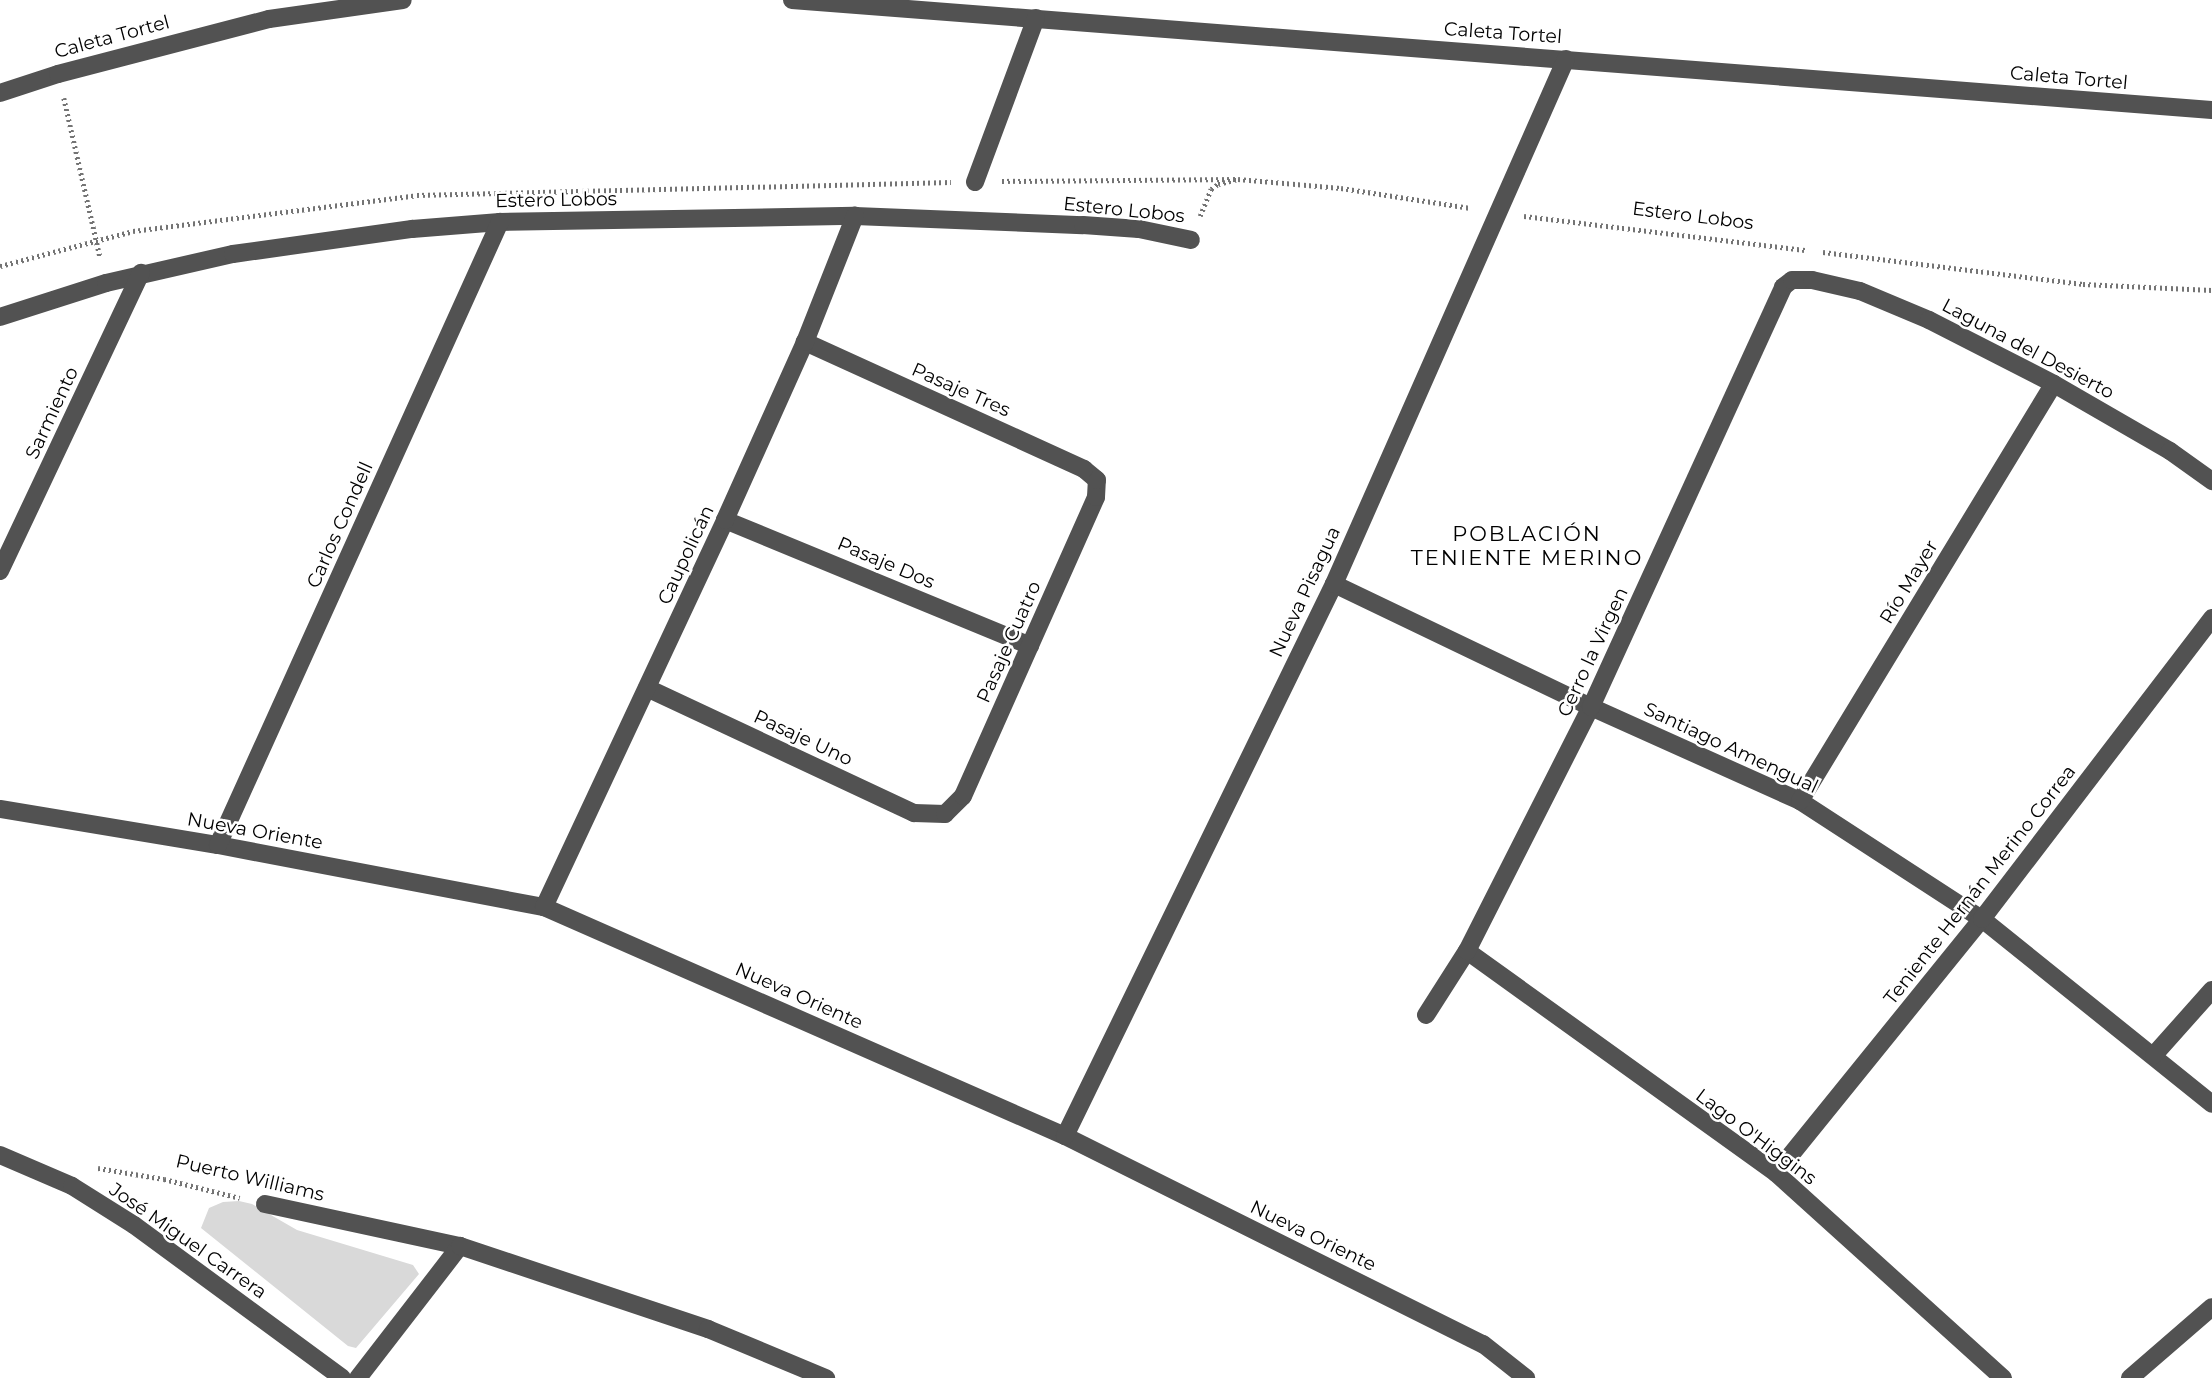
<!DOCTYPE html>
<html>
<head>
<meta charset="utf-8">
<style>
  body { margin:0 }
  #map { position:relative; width:2212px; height:1378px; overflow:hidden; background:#fff; font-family:Montserrat,sans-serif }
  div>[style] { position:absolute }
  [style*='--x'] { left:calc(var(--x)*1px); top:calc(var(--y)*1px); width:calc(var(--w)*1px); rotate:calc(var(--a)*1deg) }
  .green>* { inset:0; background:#d9d9d9 }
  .path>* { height:4.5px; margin-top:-2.25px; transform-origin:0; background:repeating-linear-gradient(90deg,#747474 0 2px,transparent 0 5.5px) }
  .minor>* { height:18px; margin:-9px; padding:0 9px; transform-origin:9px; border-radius:9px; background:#525252 }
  span { translate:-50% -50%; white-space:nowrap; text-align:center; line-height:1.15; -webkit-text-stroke:5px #fff; paint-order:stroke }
  .street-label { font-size:19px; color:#000 }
  .neighbourhood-label { font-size:21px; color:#000; letter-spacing:2px }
</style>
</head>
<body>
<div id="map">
  <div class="green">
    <div style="clip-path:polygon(239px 1201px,252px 1204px,297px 1230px,413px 1265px,419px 1274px,356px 1348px,348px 1346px,201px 1228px,209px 1208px,223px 1202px)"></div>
  </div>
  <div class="path">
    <div style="--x:64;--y:98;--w:163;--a:77.2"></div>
    <div style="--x:1002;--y:181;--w:236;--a:-0.5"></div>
    <div style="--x:1200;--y:216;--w:29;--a:-68"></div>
    <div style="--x:1211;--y:189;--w:9;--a:-36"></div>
    <div style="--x:1218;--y:184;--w:21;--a:-14"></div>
    <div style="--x:1238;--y:179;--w:103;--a:5"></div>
    <div style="--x:1341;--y:188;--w:131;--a:8.8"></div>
    <div style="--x:1524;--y:216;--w:285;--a:6.9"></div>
    <div style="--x:1823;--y:252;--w:262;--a:7"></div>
    <div style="--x:2083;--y:284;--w:129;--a:2.7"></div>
    <div style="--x:0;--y:266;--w:138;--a:-14.7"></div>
    <div style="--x:133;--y:231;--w:286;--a:-7.2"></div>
    <div style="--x:417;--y:195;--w:534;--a:-1.39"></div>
    <div style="--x:98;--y:1168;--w:67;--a:9.5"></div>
    <div style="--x:164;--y:1179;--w:78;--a:14"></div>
  </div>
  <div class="minor">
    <div style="--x:792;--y:0;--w:1424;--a:4.43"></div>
    <div style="--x:0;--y:93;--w:61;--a:-18.1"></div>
    <div style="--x:58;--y:74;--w:218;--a:-14.6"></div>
    <div style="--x:269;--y:19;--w:135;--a:-8.1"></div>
    <div style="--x:975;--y:182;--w:175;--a:-69.6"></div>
    <div style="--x:0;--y:317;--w:111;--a:-17.8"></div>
    <div style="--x:106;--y:283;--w:130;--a:-12.9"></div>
    <div style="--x:233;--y:254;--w:181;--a:-8"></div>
    <div style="--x:412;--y:229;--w:88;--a:-4.5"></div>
    <div style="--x:500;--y:222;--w:355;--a:-1"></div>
    <div style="--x:855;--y:216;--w:228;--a:2.3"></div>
    <div style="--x:1083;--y:225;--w:56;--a:4.1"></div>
    <div style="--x:1139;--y:229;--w:53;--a:11.9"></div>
    <div style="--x:725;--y:520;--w:330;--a:22.4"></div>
    <div style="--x:0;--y:571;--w:330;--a:-64.7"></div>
    <div style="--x:1334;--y:584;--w:285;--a:25.6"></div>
    <div style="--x:1591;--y:707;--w:229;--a:24.2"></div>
    <div style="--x:1800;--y:801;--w:217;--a:33"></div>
    <div style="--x:1982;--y:919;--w:295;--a:38.8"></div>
    <div style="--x:647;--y:688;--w:295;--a:25.1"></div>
    <div style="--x:914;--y:813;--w:31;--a:2"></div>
    <div style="--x:945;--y:814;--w:25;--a:-45"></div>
    <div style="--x:963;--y:796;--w:327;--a:-66"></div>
    <div style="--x:1096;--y:497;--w:17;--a:-87"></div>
    <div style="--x:1097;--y:480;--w:17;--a:-140"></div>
    <div style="--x:1084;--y:469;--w:307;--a:-155.5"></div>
    <div style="--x:1800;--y:801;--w:488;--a:-58.7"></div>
    <div style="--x:0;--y:809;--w:221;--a:9.4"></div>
    <div style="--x:218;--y:845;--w:332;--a:10.8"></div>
    <div style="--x:544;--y:907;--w:569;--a:23.73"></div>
    <div style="--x:1065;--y:1136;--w:467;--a:26.5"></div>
    <div style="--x:1483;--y:1344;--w:55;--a:38.3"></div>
    <div style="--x:218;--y:845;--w:684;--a:-65.65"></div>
    <div style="--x:544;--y:907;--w:427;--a:-64.9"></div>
    <div style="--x:725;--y:520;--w:195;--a:-65.8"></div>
    <div style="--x:805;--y:342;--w:136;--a:-68.4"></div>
    <div style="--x:1467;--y:951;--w:380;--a:35.7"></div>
    <div style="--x:1776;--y:1173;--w:306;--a:42.1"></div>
    <div style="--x:1426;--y:1015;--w:76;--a:-57.4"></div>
    <div style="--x:1467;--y:951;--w:274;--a:-63.1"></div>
    <div style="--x:1591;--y:707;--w:462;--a:-65.4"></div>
    <div style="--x:1783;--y:287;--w:11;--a:-38"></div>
    <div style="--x:1792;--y:280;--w:20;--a:0"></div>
    <div style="--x:1812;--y:280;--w:49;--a:12.9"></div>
    <div style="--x:1860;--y:291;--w:75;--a:22.8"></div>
    <div style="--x:1929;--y:320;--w:140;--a:27.1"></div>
    <div style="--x:2054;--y:384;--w:134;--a:30"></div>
    <div style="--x:2170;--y:451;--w:52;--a:35.5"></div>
    <div style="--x:2154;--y:1055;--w:87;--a:-48.3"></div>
    <div style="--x:1065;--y:1136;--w:614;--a:-64.02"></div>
    <div style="--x:1334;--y:584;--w:574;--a:-66.16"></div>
    <div style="--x:0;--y:1155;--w:78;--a:23.3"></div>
    <div style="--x:72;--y:1186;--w:73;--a:32.2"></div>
    <div style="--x:134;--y:1225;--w:258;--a:36.3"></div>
    <div style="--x:1776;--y:1173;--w:327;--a:-51"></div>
    <div style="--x:1982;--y:919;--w:379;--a:-52.6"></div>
    <div style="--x:265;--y:1204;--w:199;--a:12.2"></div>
    <div style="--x:358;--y:1378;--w:167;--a:-52.3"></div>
    <div style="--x:460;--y:1246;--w:262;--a:18.5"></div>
    <div style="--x:708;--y:1329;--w:128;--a:22.6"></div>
    <div style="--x:2130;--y:1378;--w:108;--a:-40.9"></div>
  </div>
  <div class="street-label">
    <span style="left:1503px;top:33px;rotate:4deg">Caleta Tortel</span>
    <span style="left:112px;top:37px;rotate:-15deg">Caleta Tortel</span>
    <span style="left:2069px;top:78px;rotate:5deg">Caleta Tortel</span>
    <span style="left:556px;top:200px;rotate:-1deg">Estero Lobos</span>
    <span style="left:1124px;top:210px;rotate:6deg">Estero Lobos</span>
    <span style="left:1693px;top:216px;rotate:7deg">Estero Lobos</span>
    <span style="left:2028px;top:349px;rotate:28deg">Laguna del Desierto</span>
    <span style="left:961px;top:390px;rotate:24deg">Pasaje Tres</span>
    <span style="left:52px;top:413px;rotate:-65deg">Sarmiento</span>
    <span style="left:340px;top:525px;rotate:-66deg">Carlos Condell</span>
    <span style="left:686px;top:555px;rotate:-65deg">Caupolicán</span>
    <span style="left:886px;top:563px;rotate:23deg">Pasaje Dos</span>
    <span style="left:1909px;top:582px;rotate:-59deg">Río Mayer</span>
    <span style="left:1305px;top:592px;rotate:-65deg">Nueva Pisagua</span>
    <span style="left:1009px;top:642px;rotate:-66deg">Pasaje Cuatro</span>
    <span style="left:1593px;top:652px;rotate:-65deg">Cerro la Virgen</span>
    <span style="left:803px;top:738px;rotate:25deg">Pasaje Uno</span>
    <span style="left:1731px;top:748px;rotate:25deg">Santiago Amengual</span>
    <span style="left:255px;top:831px;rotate:10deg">Nueva Oriente</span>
    <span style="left:1980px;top:885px;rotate:-52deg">Teniente Hernán Merino Correa</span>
    <span style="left:799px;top:996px;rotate:24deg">Nueva Oriente</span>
    <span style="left:1756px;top:1137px;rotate:37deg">Lago O'Higgins</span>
    <span style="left:250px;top:1178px;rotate:13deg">Puerto Williams</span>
    <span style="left:1313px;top:1236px;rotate:26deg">Nueva Oriente</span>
    <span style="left:188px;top:1241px;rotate:35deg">José Miguel Carrera</span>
  </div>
  <div class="neighbourhood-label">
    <span style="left:1527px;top:546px">POBLACIÓN<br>TENIENTE MERINO</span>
  </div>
</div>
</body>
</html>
